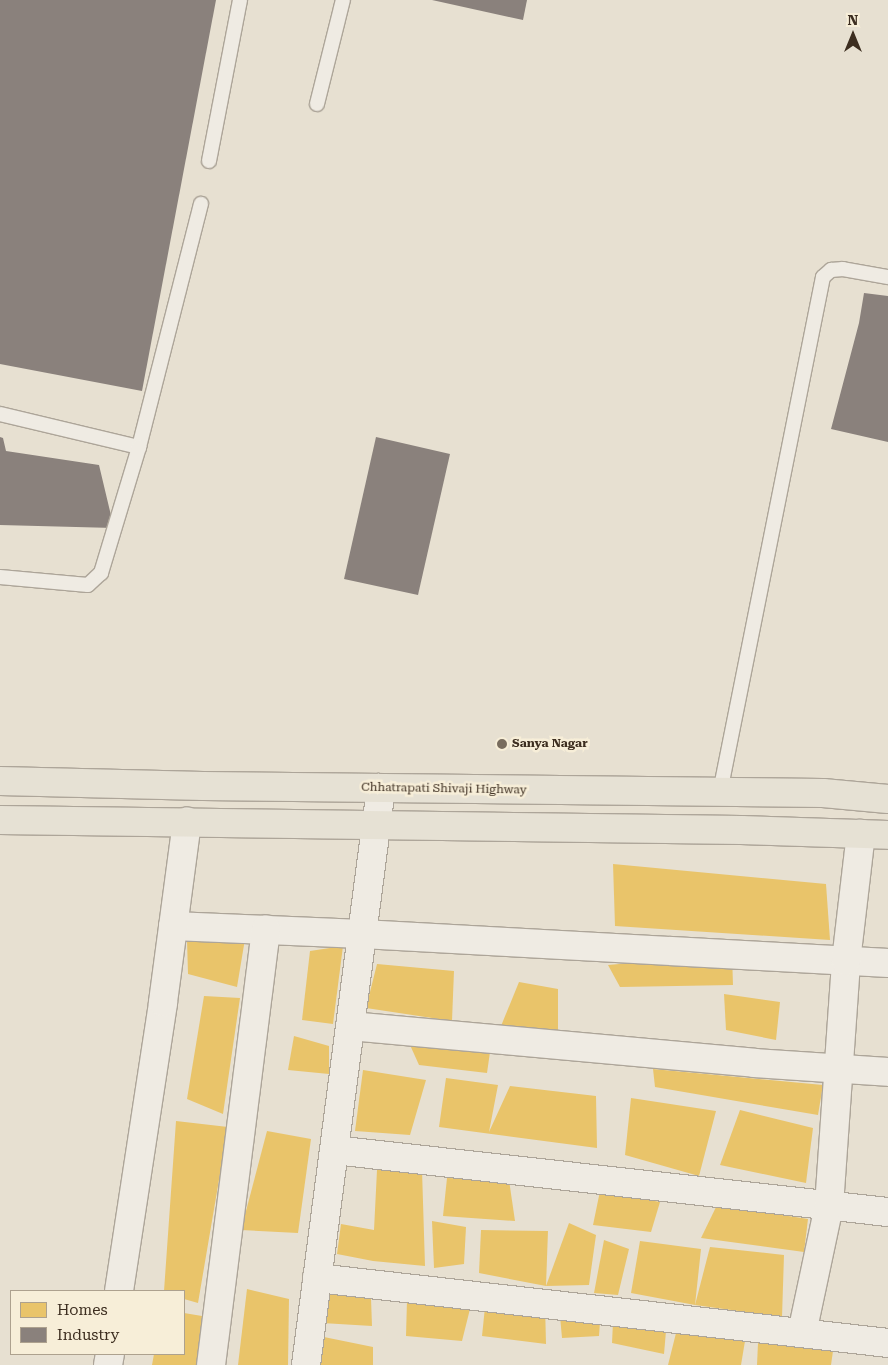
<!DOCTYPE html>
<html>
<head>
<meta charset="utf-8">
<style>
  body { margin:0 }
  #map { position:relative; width:888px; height:1365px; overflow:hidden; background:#e7e0d1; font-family:"Roboto Serif",serif }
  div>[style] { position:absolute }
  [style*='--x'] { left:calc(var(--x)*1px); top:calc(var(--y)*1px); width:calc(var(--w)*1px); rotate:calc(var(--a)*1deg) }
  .homes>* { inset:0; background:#e9c46a }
  .industry>* { inset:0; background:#8a817c }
  .roads { filter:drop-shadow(1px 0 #ada599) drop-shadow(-1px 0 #ada599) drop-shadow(0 1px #ada599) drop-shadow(0 -1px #ada599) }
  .lane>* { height:14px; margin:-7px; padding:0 7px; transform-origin:7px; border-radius:7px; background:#efebe3 }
  .street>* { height:28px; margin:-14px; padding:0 14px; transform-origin:14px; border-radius:14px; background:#efebe3 }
  .primary>* { height:28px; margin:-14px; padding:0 14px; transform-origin:14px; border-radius:14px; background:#e6e1d4 }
  .dots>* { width:14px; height:14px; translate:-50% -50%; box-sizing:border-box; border:2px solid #f7eed8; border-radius:50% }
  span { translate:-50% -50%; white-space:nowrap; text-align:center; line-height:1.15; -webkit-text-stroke:5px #f7eed8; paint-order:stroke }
  .poi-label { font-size:12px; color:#3d2e20; font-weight:700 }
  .left { translate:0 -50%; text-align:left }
  .street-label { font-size:12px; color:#3d2e20 }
  .legend { position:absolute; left:10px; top:1290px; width:175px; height:65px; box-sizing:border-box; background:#f7eed8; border:1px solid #ada18e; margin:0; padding:6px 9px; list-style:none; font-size:15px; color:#3d2e20 }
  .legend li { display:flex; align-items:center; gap:10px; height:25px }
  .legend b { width:25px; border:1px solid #ada18e }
  .north { position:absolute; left:828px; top:10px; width:50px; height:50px; -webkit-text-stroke:4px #f7eed8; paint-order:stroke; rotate:0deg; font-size:14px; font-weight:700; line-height:20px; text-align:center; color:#3d2e20 }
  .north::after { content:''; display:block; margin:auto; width:18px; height:22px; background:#3d2e20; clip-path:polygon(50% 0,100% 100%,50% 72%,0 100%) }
</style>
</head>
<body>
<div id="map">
  <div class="homes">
    <div style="clip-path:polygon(613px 864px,826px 884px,830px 940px,615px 926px)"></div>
    <div style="clip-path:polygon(245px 939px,237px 987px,188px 974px,187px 940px)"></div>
    <div style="clip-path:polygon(343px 946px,333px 1024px,302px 1020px,310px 951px)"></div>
    <div style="clip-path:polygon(732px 954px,733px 985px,620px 987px,608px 965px)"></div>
    <div style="clip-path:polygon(377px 964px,454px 971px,452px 1021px,366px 1008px)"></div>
    <div style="clip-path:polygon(519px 982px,558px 989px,558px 1032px,501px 1026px)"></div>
    <div style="clip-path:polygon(724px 994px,780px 1002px,776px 1040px,726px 1030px)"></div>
    <div style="clip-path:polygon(204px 996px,240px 998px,223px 1114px,187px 1099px)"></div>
    <div style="clip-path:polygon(294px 1036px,329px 1046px,329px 1074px,288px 1070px)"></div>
    <div style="clip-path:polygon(410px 1045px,490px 1052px,487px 1073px,419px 1065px)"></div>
    <div style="clip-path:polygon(653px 1069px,823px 1085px,818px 1115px,655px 1087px)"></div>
    <div style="clip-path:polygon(363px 1070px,426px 1080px,410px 1135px,355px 1131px)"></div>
    <div style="clip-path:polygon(446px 1078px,498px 1085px,489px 1132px,510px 1086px,596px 1096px,597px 1148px,439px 1127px)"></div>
    <div style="clip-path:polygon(631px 1098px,716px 1111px,699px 1176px,625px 1155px)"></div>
    <div style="clip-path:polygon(740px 1110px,813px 1128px,806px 1183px,720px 1165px)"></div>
    <div style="clip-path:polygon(176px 1121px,228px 1127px,198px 1303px,184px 1299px,184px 1291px,164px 1291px)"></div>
    <div style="clip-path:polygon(267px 1131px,311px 1139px,298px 1233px,241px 1230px)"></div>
    <div style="clip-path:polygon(377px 1170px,422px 1170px,425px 1266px,373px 1261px,337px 1254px,341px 1224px,374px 1230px)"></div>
    <div style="clip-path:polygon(447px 1178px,509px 1180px,515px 1221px,443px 1216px)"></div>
    <div style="clip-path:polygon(600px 1191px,660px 1202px,651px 1232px,593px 1225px)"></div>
    <div style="clip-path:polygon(717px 1205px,808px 1219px,804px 1252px,701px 1238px)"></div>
    <div style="clip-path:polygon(432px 1221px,466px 1227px,464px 1264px,434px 1268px)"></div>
    <div style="clip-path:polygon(569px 1223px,596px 1235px,589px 1285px,546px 1286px)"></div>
    <div style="clip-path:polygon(481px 1230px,548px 1231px,546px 1286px,479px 1273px)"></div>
    <div style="clip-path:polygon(604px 1240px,629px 1249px,618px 1295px,594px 1293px)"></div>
    <div style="clip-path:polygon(640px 1241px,701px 1249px,695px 1305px,631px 1293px)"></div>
    <div style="clip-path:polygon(710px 1247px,784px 1255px,782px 1317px,695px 1305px)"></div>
    <div style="clip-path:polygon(316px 1286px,371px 1298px,372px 1326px,322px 1323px)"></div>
    <div style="clip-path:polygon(247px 1289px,289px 1299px,288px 1365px,238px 1365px)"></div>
    <div style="clip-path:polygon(407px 1300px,471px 1305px,462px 1341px,406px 1336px)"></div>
    <div style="clip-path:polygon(545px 1304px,546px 1344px,482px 1336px,485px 1307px)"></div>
    <div style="clip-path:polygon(184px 1313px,202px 1316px,197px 1365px,152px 1365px,154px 1354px,184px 1354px)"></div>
    <div style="clip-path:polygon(560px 1316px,600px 1322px,599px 1336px,562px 1338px)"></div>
    <div style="clip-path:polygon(613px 1322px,666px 1331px,664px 1354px,612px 1343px)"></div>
    <div style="clip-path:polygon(677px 1329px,745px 1341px,741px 1365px,668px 1365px)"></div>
    <div style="clip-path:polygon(319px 1336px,373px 1347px,373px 1365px,317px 1365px)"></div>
    <div style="clip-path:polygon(758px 1343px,833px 1351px,831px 1365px,757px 1365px)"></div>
  </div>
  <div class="industry">
    <div style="clip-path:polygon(0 0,216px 0,142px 391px,0 364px)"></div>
    <div style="clip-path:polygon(432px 0,527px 0,523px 20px)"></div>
    <div style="clip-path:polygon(864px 293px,888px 296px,888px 442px,831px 429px,859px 323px)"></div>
    <div style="clip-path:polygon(0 437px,3px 438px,6px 451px,99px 465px,114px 528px,0 525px)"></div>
    <div style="clip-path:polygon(376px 437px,450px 454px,418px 595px,344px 579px)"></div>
  </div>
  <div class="roads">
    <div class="lane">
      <div style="--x:317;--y:104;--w:107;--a:-76"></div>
      <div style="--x:209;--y:161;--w:164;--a:-79.1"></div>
      <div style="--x:0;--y:414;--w:143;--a:13.4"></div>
      <div style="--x:139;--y:447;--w:251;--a:-75.7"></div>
      <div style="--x:0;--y:577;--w:88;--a:5.2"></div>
      <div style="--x:88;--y:585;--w:18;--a:-43"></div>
      <div style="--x:101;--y:573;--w:132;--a:-73.2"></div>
      <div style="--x:720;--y:792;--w:525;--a:-78.69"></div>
      <div style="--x:823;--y:277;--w:11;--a:-41"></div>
      <div style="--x:831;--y:270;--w:12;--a:-5"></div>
      <div style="--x:843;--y:269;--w:46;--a:10.1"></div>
    </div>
    <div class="street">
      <div style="--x:173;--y:926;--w:189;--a:2.4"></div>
      <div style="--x:362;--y:934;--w:527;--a:3.16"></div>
      <div style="--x:350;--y:1026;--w:406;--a:5.2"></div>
      <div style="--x:754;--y:1063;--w:134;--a:3.8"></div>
      <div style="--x:334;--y:1150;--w:557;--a:6.39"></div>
      <div style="--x:317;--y:1278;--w:575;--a:6.49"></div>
      <div style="--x:119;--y:1291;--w:292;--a:-81.3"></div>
      <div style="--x:163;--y:1002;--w:182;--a:-82.4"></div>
      <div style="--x:802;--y:1333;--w:130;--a:-78"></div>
      <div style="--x:829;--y:1206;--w:246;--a:-86"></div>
      <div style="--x:846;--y:961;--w:128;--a:-83.3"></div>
      <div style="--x:108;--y:1365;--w:11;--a:-80"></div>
      <div style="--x:211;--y:1365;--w:439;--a:-82.8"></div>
      <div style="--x:306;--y:1365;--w:582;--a:-82.59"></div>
    </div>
    <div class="primary">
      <div style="--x:0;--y:781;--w:203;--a:1.4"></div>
      <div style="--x:203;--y:786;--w:620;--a:0.65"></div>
      <div style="--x:823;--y:793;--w:65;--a:5.3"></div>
      <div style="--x:0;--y:820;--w:741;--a:0.77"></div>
      <div style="--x:741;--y:830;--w:147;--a:1.9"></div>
    </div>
  </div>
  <div class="dots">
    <div style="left:502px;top:744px;background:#786c5e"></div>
  </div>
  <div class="poi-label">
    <span class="left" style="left:512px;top:744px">Sanya Nagar</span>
  </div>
  <div class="street-label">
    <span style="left:444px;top:789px;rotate:1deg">Chhatrapati Shivaji Highway</span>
  </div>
  <ul class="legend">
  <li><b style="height:14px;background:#e9c46a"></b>Homes</li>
  <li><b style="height:14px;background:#8a817c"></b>Industry</li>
  </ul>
  <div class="north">N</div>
</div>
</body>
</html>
